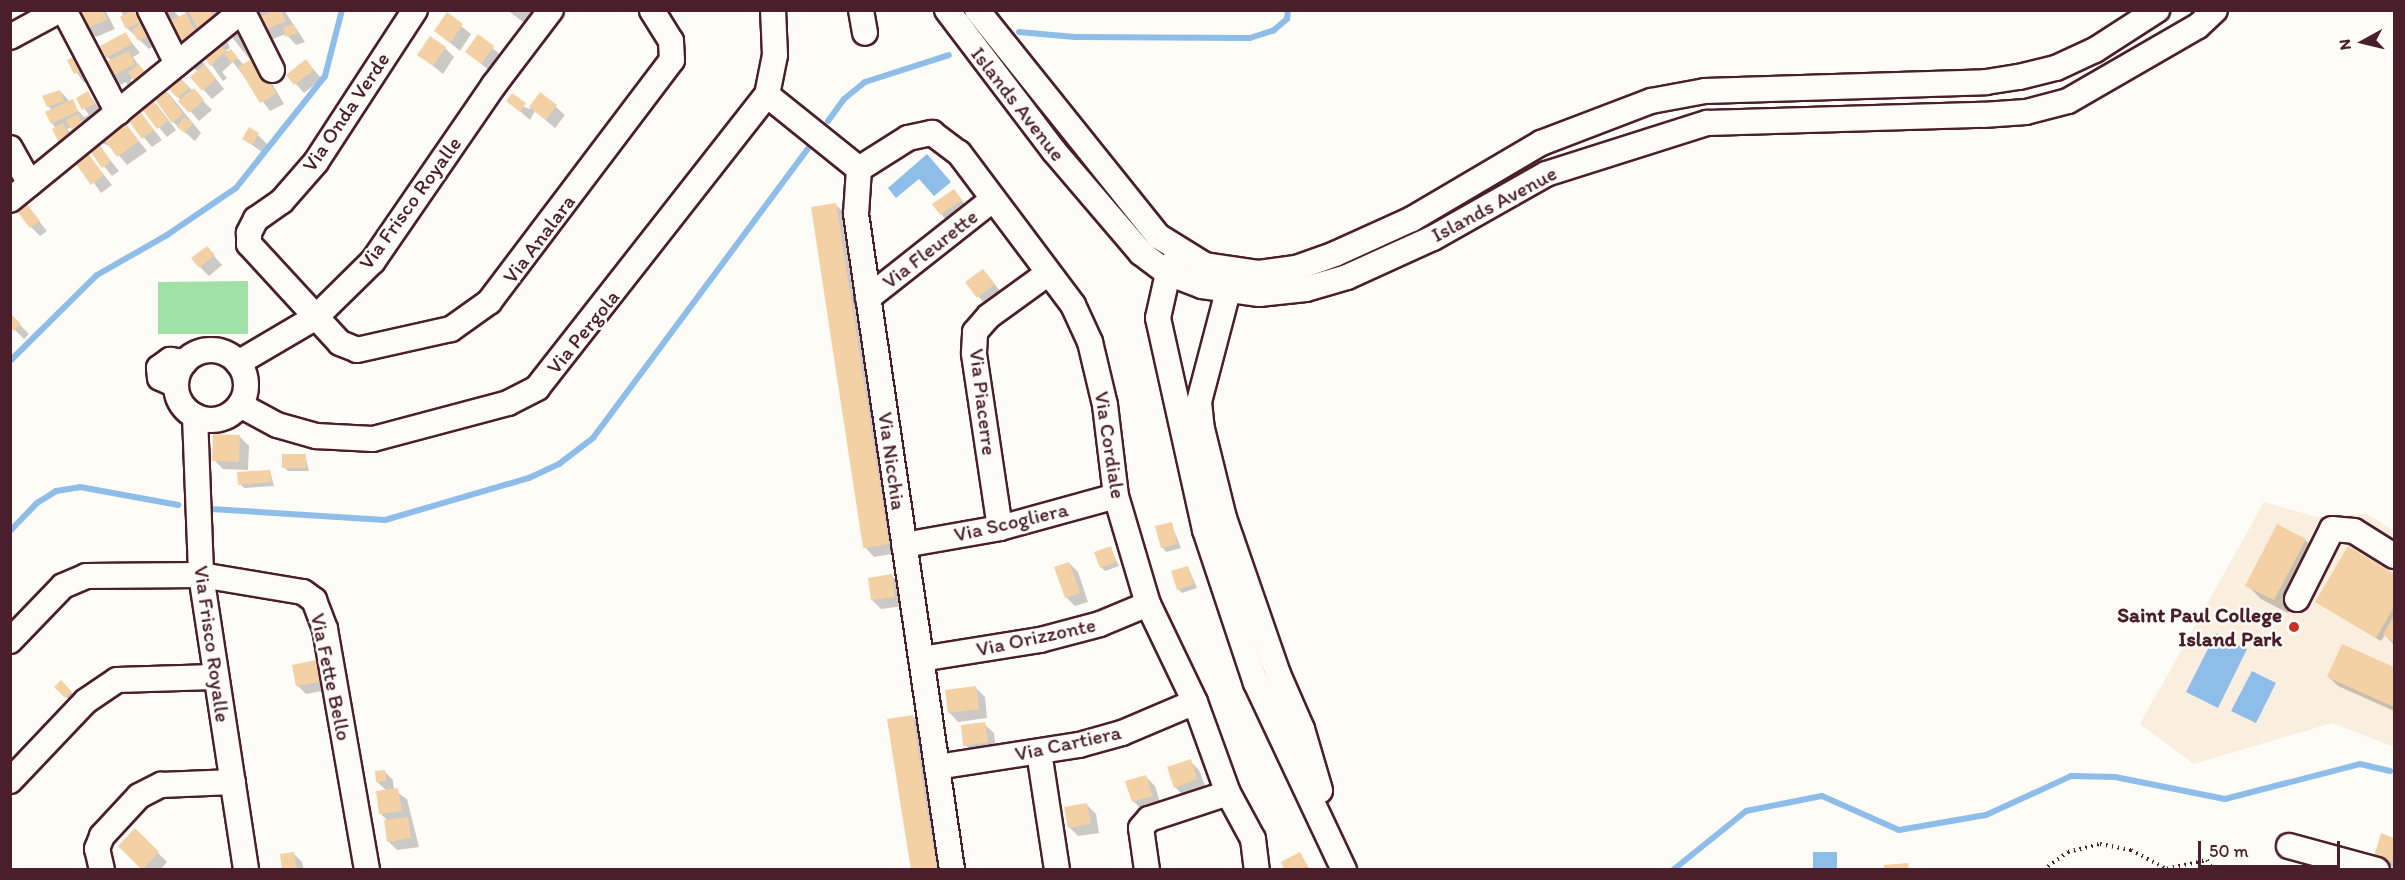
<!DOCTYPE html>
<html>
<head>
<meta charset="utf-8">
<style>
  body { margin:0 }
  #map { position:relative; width:2405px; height:880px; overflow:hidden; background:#fdfcf7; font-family:Itim,sans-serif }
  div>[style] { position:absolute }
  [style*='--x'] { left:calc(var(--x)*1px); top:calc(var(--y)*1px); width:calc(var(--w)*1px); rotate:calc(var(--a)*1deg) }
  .built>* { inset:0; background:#faefde }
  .green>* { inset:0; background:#a1e0a7 }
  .water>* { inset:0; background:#8ebde9 }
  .shadow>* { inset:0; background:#0003 }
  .stream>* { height:6px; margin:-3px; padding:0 3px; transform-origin:3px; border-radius:3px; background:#8ebde9 }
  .building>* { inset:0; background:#f4d1a5 }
  .path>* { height:4px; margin-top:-2px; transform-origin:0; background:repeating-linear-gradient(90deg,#4a1f2b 0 1.5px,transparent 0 6px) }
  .roads { filter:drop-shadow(2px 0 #4a1f2b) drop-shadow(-2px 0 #4a1f2b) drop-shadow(0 2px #4a1f2b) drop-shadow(0 -2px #4a1f2b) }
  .minor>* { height:24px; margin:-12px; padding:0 12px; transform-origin:12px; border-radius:12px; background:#fdfcf7 }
  .minor>.ring { margin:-12px; padding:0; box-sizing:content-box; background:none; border:24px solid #fdfcf7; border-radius:50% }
  .dots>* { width:16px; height:16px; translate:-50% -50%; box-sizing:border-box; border:3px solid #fdfcf7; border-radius:50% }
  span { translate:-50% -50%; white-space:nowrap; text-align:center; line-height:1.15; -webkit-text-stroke:5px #fdfcf7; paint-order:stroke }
  .street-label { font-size:21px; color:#4a1f2b }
  .poi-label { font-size:21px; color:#4a1f2b; font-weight:700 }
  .right { translate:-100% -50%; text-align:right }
  .frame { position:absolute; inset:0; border:12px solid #4a1f2b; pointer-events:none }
  .north { position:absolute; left:2333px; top:12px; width:60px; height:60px; -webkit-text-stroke:4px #fdfcf7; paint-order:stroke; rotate:262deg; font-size:16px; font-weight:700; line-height:24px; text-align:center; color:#4a1f2b }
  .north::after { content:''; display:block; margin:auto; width:21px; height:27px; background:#4a1f2b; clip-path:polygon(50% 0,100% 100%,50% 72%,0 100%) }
  .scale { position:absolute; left:2198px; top:841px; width:142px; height:27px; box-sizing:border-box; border:3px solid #4a1f2b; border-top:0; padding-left:8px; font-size:18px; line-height:21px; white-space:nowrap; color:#4a1f2b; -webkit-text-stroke:4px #fdfcf7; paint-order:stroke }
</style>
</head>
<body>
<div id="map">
  <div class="built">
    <div style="clip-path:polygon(2264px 502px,2317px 517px,2367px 514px,2394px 531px,2394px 747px,2332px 723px,2194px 764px,2140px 724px)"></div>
  </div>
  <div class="green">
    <div style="clip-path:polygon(248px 281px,248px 334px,158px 334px,158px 282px)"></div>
  </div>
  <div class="water">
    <div style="clip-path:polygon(927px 154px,951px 182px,934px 196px,919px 179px,896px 198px,888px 188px)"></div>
    <div style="clip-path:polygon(2216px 633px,2247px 649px,2218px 708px,2186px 692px)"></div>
    <div style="clip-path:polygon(2252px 671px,2276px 683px,2256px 723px,2231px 711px)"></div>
    <div style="clip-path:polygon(1813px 852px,1837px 852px,1837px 869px,1813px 869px)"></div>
  </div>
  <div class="shadow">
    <div style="clip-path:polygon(23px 10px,60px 10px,42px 13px,50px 30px,39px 35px)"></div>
    <div style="clip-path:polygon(60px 10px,105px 10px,115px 29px,96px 37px)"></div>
    <div style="clip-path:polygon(121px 10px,153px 10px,154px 46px,149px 49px,127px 28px)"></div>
    <div style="clip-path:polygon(evenodd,173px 10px,180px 18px,187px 15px,183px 10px,241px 10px,263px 68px,284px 104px,270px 111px,233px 62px,222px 72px,227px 78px,223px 81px,200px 49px,168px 20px,164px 12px,173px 10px,218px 21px,227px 31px,251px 61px,244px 65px,231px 51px,225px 51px,230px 48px,218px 21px)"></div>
    <div style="clip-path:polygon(257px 10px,284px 10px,305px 42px,296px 45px,286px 34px,273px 39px,264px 30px)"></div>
    <div style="clip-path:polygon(507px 10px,541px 10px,530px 27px)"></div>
    <div style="clip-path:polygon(447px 15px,471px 34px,460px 51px,436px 31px)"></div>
    <div style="clip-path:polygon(125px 34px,140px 53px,133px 57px,140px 67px,169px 94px,201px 133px,195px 141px,173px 122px,151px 92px,134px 78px,130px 80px,157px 105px,176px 130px,167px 137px,129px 91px,126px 82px,120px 85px,111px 76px,112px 61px,107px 57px)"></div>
    <div style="clip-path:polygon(478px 36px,502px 56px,491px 72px,467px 52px)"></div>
    <div style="clip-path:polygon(445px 48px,454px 57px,443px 74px,419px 55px)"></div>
    <div style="clip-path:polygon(198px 56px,224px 89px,212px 99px,192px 77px,198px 72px,190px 64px)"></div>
    <div style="clip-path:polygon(69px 61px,104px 73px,84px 83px)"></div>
    <div style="clip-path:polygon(306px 61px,322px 79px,304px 93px,288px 75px)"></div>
    <div style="clip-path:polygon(184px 82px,212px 110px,199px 121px,178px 97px)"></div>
    <div style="clip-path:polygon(60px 91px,84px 117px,89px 115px,78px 99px,88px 93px,103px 113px,126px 126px,147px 151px,127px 165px,112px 147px,94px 140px,119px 171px,112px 176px,72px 127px,67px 129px,112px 185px,101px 193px,52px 123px,52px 110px,48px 106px)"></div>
    <div style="clip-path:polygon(541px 94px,565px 115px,555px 128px,535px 111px,530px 120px,508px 101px,530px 109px)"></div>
    <div style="clip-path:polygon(137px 109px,162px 140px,152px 147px,127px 117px)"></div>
    <div style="clip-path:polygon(258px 135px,267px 144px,262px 152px,244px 139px)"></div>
    <div style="clip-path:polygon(958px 195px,965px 205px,945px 219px,934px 204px)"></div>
    <div style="clip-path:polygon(26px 205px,47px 231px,40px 236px,31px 227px)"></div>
    <div style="clip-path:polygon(836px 205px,845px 214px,897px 553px,874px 557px,865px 547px)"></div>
    <div style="clip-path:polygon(207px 248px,222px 265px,209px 276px,200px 267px)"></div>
    <div style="clip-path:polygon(983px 271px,1003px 294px,987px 306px,967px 283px)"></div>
    <div style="clip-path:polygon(10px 315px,29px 334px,24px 339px,10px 325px)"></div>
    <div style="clip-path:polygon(240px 437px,249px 446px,248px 470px,223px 469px,214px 460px)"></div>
    <div style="clip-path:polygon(305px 455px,309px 471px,288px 471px,284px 467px)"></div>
    <div style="clip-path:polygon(270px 471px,274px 486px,244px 488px,240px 484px)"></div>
    <div style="clip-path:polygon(1171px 523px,1181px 548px,1166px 552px,1162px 547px)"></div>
    <div style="clip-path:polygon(2305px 540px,2319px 553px,2288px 613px,2261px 599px,2247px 585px)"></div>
    <div style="clip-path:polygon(1110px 548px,1119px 566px,1105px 571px,1101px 567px)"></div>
    <div style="clip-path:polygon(2349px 548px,2394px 575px,2394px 645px,2385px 635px,2381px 641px,2321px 605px)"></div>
    <div style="clip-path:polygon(1069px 563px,1078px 572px,1088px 602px,1075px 606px,1066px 597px)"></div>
    <div style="clip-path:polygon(1188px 567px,1197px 588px,1182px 593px,1178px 589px)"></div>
    <div style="clip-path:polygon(892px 576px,901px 585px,904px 606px,881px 609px,872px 600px)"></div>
    <div style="clip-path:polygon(2343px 646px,2394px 668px,2394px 711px,2338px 686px,2329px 677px)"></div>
    <div style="clip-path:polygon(315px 662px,325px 671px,328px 690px,306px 694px,297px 685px)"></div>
    <div style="clip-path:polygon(61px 682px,80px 702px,75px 706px,56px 687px)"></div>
    <div style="clip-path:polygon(976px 688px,985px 697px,987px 718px,958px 722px,949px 712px)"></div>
    <div style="clip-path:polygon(912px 716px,921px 725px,944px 870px,912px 870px)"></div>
    <div style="clip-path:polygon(984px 724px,994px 733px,996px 751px,974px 754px,965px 745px)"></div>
    <div style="clip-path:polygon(1190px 761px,1199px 770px,1206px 788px,1184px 796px,1175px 787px)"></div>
    <div style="clip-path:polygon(384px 771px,393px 780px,394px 790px,407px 799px,419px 847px,397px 850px,388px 841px,388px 821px,381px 814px,387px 791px,377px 782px)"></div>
    <div style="clip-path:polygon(1146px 777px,1155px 786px,1161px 805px,1142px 810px,1133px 801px)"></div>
    <div style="clip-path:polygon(1087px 805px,1096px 814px,1099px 833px,1078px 836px,1069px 827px)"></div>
    <div style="clip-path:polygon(135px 830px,167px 862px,160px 870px,143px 870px,120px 846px)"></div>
    <div style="clip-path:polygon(2382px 835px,2394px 839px,2394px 868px,2376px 856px)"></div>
    <div style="clip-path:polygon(293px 853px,302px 862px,304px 870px,284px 870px)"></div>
    <div style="clip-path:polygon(1300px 854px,1310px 870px,1286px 870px)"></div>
  </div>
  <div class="stream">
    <div style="--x:1019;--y:32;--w:56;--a:5.1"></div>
    <div style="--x:1075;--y:37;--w:175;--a:0.3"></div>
    <div style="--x:1250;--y:38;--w:25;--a:-18"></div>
    <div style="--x:1274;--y:30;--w:17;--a:-40"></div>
    <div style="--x:1287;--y:19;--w:9;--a:-84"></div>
    <div style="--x:828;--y:121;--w:27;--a:-54"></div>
    <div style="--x:844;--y:99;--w:27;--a:-39"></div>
    <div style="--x:865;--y:82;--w:88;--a:-17.8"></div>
    <div style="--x:10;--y:361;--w:122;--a:-44.7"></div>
    <div style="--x:97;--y:275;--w:81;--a:-29.7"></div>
    <div style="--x:167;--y:235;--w:83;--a:-34.3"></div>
    <div style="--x:236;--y:188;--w:143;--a:-51.5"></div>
    <div style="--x:325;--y:76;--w:68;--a:-75.6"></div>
    <div style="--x:211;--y:509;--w:174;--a:3.6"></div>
    <div style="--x:385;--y:520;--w:150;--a:-16.3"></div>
    <div style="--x:529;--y:478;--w:33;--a:-25"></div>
    <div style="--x:559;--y:464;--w:43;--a:-37.4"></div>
    <div style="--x:593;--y:438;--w:360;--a:-53.4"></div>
    <div style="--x:10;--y:531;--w:39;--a:-46"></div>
    <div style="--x:37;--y:503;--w:22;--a:-32"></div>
    <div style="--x:56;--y:491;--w:24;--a:-9"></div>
    <div style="--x:80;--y:487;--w:100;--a:10.4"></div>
    <div style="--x:1673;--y:870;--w:94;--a:-38.9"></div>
    <div style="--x:1746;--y:811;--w:77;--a:-11.2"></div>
    <div style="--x:1822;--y:796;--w:84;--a:23.8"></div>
    <div style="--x:1899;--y:830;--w:88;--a:-9.8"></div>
    <div style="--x:1986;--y:815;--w:94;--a:-24.6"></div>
    <div style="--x:2071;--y:776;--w:44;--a:1.3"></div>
    <div style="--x:2115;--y:777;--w:112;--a:11.3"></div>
    <div style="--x:2225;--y:799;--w:139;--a:-14.5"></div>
    <div style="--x:2360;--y:764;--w:31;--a:13"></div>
  </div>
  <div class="building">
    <div style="clip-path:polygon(83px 10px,103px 10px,107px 20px,85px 29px,78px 12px)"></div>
    <div style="clip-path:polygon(133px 10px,152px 10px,154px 15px,126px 29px,120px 17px)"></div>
    <div style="clip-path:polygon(209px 10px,219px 29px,203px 38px,189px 12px)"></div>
    <div style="clip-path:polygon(275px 10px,281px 10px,286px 21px,263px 31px,257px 18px)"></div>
    <div style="clip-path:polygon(447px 12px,463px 24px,450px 43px,434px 31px)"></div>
    <div style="clip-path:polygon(186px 13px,198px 37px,181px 45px,170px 21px)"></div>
    <div style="clip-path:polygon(145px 21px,152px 33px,138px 41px,132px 30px)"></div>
    <div style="clip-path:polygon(294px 24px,297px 33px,285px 37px,283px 27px)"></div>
    <div style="clip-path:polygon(126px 32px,132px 44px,106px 58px,100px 46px)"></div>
    <div style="clip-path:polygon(478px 34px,494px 46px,481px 64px,465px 52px)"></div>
    <div style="clip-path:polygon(430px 36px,446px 47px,433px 66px,417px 55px)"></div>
    <div style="clip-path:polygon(218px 42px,226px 51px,210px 66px,200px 50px)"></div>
    <div style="clip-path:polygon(90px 49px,96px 64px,74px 74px,67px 60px)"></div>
    <div style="clip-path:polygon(231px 49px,238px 58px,232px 63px,224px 54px)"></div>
    <div style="clip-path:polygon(129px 51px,135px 64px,110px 77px,104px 63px)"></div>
    <div style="clip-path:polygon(255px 57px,276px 94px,260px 103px,238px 67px)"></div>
    <div style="clip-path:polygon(306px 59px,314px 70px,294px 85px,286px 75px)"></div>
    <div style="clip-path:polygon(139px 64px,149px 78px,138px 86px,128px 72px)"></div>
    <div style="clip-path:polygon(204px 65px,216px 79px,202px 91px,190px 77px)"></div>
    <div style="clip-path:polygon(175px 71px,189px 88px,177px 98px,163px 82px)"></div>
    <div style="clip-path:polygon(160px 83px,183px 114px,172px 123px,149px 91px)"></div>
    <div style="clip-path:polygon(194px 88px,204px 100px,189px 113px,178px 101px)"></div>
    <div style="clip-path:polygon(60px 90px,64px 101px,47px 107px,42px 96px)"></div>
    <div style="clip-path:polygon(88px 91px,95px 104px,82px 110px,76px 98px)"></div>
    <div style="clip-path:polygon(540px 92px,557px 105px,546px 120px,529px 107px)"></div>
    <div style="clip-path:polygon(512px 93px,526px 103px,520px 112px,506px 101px)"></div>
    <div style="clip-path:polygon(148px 94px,168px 121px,157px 129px,137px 102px)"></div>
    <div style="clip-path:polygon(73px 99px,78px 111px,51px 124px,45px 112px)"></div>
    <div style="clip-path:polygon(137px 107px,154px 130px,142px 139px,125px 116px)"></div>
    <div style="clip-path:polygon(78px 114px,86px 130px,75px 136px,66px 120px)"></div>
    <div style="clip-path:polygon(184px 117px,193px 123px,185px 133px,177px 127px)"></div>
    <div style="clip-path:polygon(63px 123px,72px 141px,61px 147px,52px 129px)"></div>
    <div style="clip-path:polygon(126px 124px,139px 141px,117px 157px,105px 140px)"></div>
    <div style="clip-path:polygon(249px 127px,259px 133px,252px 145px,242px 139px)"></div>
    <div style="clip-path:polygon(94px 137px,111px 161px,102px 168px,85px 144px)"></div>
    <div style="clip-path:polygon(81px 144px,104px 175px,91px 185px,68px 153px)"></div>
    <div style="clip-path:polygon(954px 189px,962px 200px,940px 215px,932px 204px)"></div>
    <div style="clip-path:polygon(26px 203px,40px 221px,30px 228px,16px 210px)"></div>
    <div style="clip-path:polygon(836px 203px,889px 544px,863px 548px,811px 207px)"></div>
    <div style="clip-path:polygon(207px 246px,215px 255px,199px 268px,191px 258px)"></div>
    <div style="clip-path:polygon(983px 269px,995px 284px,977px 298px,965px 282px)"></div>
    <div style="clip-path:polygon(12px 315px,21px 324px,14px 331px,10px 327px)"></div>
    <div style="clip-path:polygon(213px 434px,240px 435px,239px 462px,212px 461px)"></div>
    <div style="clip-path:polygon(282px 454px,306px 454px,306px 468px,282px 468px)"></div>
    <div style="clip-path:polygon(270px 470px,271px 482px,238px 485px,237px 472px)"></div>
    <div style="clip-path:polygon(1172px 522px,1177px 544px,1161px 548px,1155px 526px)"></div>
    <div style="clip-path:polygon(2277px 524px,2306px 539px,2274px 600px,2245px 586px)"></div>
    <div style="clip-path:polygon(1111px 546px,1116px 562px,1100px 568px,1094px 552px)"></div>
    <div style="clip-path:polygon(2348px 546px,2394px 574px,2394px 607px,2376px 638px,2315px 602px)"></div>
    <div style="clip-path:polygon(1069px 562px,1080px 593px,1065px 598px,1054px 567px)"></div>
    <div style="clip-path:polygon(1188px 566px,1194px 584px,1177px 590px,1171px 571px)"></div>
    <div style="clip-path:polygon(892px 574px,895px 597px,871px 600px,868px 578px)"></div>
    <div style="clip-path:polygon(2394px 615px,2394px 642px,2383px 635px)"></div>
    <div style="clip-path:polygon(2342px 644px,2394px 667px,2394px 707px,2327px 677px)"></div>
    <div style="clip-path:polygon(316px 660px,320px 682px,296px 686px,292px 665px)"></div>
    <div style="clip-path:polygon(61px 680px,72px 692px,65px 698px,54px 687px)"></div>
    <div style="clip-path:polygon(976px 686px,979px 709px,948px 713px,945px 690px)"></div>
    <div style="clip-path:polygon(913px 715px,924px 792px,937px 870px,911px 870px,887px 719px)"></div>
    <div style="clip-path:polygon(985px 722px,988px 742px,963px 746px,961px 725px)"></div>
    <div style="clip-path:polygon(1191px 759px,1197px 779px,1174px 788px,1167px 767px)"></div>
    <div style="clip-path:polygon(385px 770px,386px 781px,376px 782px,375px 771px)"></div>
    <div style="clip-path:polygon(1146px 775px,1153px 796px,1132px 802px,1125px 781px)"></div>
    <div style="clip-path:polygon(398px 788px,402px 811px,379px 814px,376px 791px)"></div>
    <div style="clip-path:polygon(1087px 803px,1091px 824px,1068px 828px,1064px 807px)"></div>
    <div style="clip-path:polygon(408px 817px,411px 838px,387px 842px,384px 820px)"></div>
    <div style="clip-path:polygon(135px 828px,159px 852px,142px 870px,118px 846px)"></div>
    <div style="clip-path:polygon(2381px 833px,2394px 838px,2393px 862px,2374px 857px)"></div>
    <div style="clip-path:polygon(294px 852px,297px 870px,282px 870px,280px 854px)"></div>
    <div style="clip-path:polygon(1300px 852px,1308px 867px,1284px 870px,1281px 862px)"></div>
    <div style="clip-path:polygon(1908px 863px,1909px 870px,1884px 870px,1884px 865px)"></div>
  </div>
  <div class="path">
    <div style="--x:2043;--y:870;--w:31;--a:-36"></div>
    <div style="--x:2068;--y:852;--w:33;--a:-14"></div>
    <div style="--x:2100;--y:844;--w:32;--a:11"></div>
    <div style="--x:2131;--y:850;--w:40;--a:28"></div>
    <div style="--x:2161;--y:870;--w:47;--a:-12.3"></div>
    <div style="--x:2207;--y:860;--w:12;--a:59"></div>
  </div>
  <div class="roads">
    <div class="minor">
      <div style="--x:64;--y:10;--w:116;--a:62.3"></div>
      <div style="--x:150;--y:10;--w:60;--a:63.4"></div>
      <div style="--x:242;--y:10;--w:67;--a:63.4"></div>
      <div style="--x:415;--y:10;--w:181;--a:123.1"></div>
      <div style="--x:316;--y:162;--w:52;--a:131.1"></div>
      <div style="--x:282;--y:201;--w:32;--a:145"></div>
      <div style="--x:256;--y:219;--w:16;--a:117"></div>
      <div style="--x:249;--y:233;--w:11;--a:90"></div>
      <div style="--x:249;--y:244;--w:134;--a:47.4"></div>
      <div style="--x:340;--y:343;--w:18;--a:22"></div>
      <div style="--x:357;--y:350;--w:96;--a:-12.6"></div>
      <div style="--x:451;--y:329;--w:47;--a:-35.4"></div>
      <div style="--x:489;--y:302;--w:303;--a:-52.9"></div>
      <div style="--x:672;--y:60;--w:19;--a:-93"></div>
      <div style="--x:671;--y:41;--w:36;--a:-122"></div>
      <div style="--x:861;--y:10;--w:23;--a:80"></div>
      <div style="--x:947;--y:10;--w:177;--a:52.8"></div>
      <div style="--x:1054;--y:151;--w:134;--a:49.5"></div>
      <div style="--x:1141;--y:253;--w:34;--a:37"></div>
      <div style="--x:1168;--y:273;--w:36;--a:21"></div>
      <div style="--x:1202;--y:286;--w:58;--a:8"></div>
      <div style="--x:1259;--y:294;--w:47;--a:-6.1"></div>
      <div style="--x:1306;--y:289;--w:43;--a:-16.3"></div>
      <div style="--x:1347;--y:277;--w:94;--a:-24.4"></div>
      <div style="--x:1433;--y:238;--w:130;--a:-29.5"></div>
      <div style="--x:1546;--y:174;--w:169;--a:-17.6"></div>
      <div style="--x:1707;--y:123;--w:276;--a:-1.7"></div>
      <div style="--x:1983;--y:115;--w:43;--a:-4"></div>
      <div style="--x:2026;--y:112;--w:43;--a:-14.7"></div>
      <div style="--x:2068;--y:101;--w:150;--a:-30"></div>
      <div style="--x:2198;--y:26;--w:23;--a:-43"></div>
      <div style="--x:977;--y:10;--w:290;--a:51.3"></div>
      <div style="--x:1158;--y:236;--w:55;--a:31.7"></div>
      <div style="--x:1205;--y:265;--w:55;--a:8.4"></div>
      <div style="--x:1259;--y:273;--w:37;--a:-8"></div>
      <div style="--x:1296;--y:268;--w:41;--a:-19.7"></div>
      <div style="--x:1335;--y:254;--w:85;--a:-24.4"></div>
      <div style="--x:1412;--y:219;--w:150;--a:-30.5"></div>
      <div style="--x:1541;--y:143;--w:118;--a:-20.9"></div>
      <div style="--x:1651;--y:101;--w:55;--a:-10.5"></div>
      <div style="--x:1705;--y:91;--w:281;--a:-1.8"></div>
      <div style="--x:1986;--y:82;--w:33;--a:-9"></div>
      <div style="--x:2019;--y:77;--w:38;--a:-14"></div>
      <div style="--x:2056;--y:68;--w:43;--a:-24.8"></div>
      <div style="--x:2095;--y:50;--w:74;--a:-32.8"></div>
      <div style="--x:10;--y:37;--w:57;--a:-28.4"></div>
      <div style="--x:767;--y:95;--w:118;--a:38.8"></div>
      <div style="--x:10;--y:148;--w:41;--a:60.9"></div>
      <div style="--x:859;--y:169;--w:58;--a:-32.3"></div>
      <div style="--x:908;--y:138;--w:25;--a:-12"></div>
      <div style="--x:932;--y:133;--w:34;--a:37"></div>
      <div style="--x:959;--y:153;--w:190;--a:53.1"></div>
      <div style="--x:1073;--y:305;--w:41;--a:65.3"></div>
      <div style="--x:1090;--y:342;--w:65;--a:76.6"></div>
      <div style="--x:1105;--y:405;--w:92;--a:83.1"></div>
      <div style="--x:1116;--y:496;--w:113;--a:73.5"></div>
      <div style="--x:1148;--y:604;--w:109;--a:64.4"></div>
      <div style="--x:1195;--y:702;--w:97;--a:70.1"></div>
      <div style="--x:1228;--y:793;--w:52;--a:61.5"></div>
      <div style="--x:1253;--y:839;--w:31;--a:83"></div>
      <div style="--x:859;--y:169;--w:45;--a:93.8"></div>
      <div style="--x:856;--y:214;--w:663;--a:81.67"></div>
      <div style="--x:10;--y:200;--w:299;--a:-39.2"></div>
      <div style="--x:1175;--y:260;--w:15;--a:118"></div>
      <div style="--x:1168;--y:273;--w:46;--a:102.5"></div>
      <div style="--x:1158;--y:318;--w:217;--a:77.5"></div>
      <div style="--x:1205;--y:530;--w:161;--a:71.6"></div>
      <div style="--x:1256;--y:683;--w:207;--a:64.8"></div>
      <div style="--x:1232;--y:276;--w:130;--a:104.7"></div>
      <div style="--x:1199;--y:402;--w:27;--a:84"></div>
      <div style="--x:1202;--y:429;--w:92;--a:76.1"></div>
      <div style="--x:1224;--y:518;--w:165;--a:70.9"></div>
      <div style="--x:1278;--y:674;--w:60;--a:66.4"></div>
      <div style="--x:1302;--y:729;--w:64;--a:73.6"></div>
      <div style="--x:868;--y:298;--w:157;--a:-38.3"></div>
      <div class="ring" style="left:176px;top:350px;width:46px;height:46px"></div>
      <div style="--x:238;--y:363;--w:91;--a:-30.5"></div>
      <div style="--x:316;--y:317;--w:80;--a:-44.5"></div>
      <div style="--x:373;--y:261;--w:214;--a:-55.5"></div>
      <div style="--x:494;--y:85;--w:94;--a:-52.8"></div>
      <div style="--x:176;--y:385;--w:17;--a:-156"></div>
      <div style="--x:160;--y:378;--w:10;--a:-96"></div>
      <div style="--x:159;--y:368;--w:14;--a:-36"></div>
      <div style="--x:170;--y:360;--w:15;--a:8"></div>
      <div style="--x:240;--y:405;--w:42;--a:28.4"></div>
      <div style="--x:277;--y:425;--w:41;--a:15.8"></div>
      <div style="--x:316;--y:436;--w:57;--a:3"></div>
      <div style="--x:373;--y:439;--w:140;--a:-14.9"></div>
      <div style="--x:508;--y:403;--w:33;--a:-27"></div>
      <div style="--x:537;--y:388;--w:372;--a:-51.9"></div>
      <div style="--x:767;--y:95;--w:41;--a:-78.7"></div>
      <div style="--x:775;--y:55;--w:45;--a:-92.5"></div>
      <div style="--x:195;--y:416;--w:159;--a:87.8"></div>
      <div style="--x:201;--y:575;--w:298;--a:81.3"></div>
      <div style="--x:1000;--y:528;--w:177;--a:-98.5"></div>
      <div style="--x:974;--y:353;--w:21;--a:-87"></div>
      <div style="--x:975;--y:332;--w:21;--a:-49"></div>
      <div style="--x:989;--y:316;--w:72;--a:-35.9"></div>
      <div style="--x:904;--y:545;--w:97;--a:-10"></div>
      <div style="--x:1000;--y:528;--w:120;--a:-15.4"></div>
      <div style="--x:2297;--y:599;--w:78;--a:-63.4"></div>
      <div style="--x:2332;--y:529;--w:22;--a:5"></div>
      <div style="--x:2354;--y:531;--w:47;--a:32"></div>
      <div style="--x:10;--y:641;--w:76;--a:-46.1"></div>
      <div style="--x:63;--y:586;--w:25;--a:-23"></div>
      <div style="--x:86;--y:576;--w:115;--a:-0.5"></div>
      <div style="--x:201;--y:575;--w:103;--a:9.5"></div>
      <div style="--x:303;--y:592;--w:14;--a:36"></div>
      <div style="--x:314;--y:600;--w:31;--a:69"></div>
      <div style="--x:325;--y:629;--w:245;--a:80.1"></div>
      <div style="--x:921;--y:659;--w:121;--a:-9.1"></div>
      <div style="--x:1040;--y:640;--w:62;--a:-14.9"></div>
      <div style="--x:1100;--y:624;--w:52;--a:-22.6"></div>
      <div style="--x:1039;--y:752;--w:119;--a:81.3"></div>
      <div style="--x:937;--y:767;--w:144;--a:-8.8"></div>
      <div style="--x:1079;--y:745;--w:45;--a:-15.6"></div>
      <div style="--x:1122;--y:733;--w:79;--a:-23"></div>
      <div style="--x:10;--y:781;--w:110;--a:-46.5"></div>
      <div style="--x:86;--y:701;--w:37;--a:-34"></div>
      <div style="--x:117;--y:680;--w:97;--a:-1.8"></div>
      <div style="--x:2289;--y:846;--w:91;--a:15.3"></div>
      <div style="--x:102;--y:870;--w:22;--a:-103"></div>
      <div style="--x:97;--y:849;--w:14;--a:-69"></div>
      <div style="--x:102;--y:836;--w:54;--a:-47.2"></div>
      <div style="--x:139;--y:796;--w:25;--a:-27"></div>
      <div style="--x:161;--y:785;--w:72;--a:-2.4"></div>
      <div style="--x:1147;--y:870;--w:42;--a:-98.1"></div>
      <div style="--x:1141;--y:828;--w:12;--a:-48"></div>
      <div style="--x:1149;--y:819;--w:83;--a:-18.2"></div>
    </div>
  </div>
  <div class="dots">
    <div style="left:2294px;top:627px;background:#c8321e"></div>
  </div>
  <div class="street-label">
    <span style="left:1018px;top:104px;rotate:52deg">Islands Avenue</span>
    <span style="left:346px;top:112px;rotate:-56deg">Via Onda Verde</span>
    <span style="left:410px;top:203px;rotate:-54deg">Via Frisco Royalle</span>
    <span style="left:1494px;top:204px;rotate:-28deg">Islands Avenue</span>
    <span style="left:539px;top:239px;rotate:-53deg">Via Analara</span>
    <span style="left:930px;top:249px;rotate:-38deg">Via Fleurette</span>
    <span style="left:583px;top:332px;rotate:-51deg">Via Pergola</span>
    <span style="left:983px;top:402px;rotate:83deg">Via Piacerre</span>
    <span style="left:1110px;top:445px;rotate:81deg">Via Cordiale</span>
    <span style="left:892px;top:461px;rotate:82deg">Via Nicchia</span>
    <span style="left:1011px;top:522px;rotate:-13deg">Via Scogliera</span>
    <span style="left:1036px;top:637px;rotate:-12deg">Via Orizzonte</span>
    <span style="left:212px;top:644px;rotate:82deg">Via Frisco Royalle</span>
    <span style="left:331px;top:677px;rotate:78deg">Via Fette Bello</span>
    <span style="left:1068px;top:743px;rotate:-12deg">Via Cartiera</span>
  </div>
  <div class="poi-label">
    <span class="right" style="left:2282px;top:627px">Saint Paul College<br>Island Park</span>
  </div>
  <div class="frame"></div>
  <div class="north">N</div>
  <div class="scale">50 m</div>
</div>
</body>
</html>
